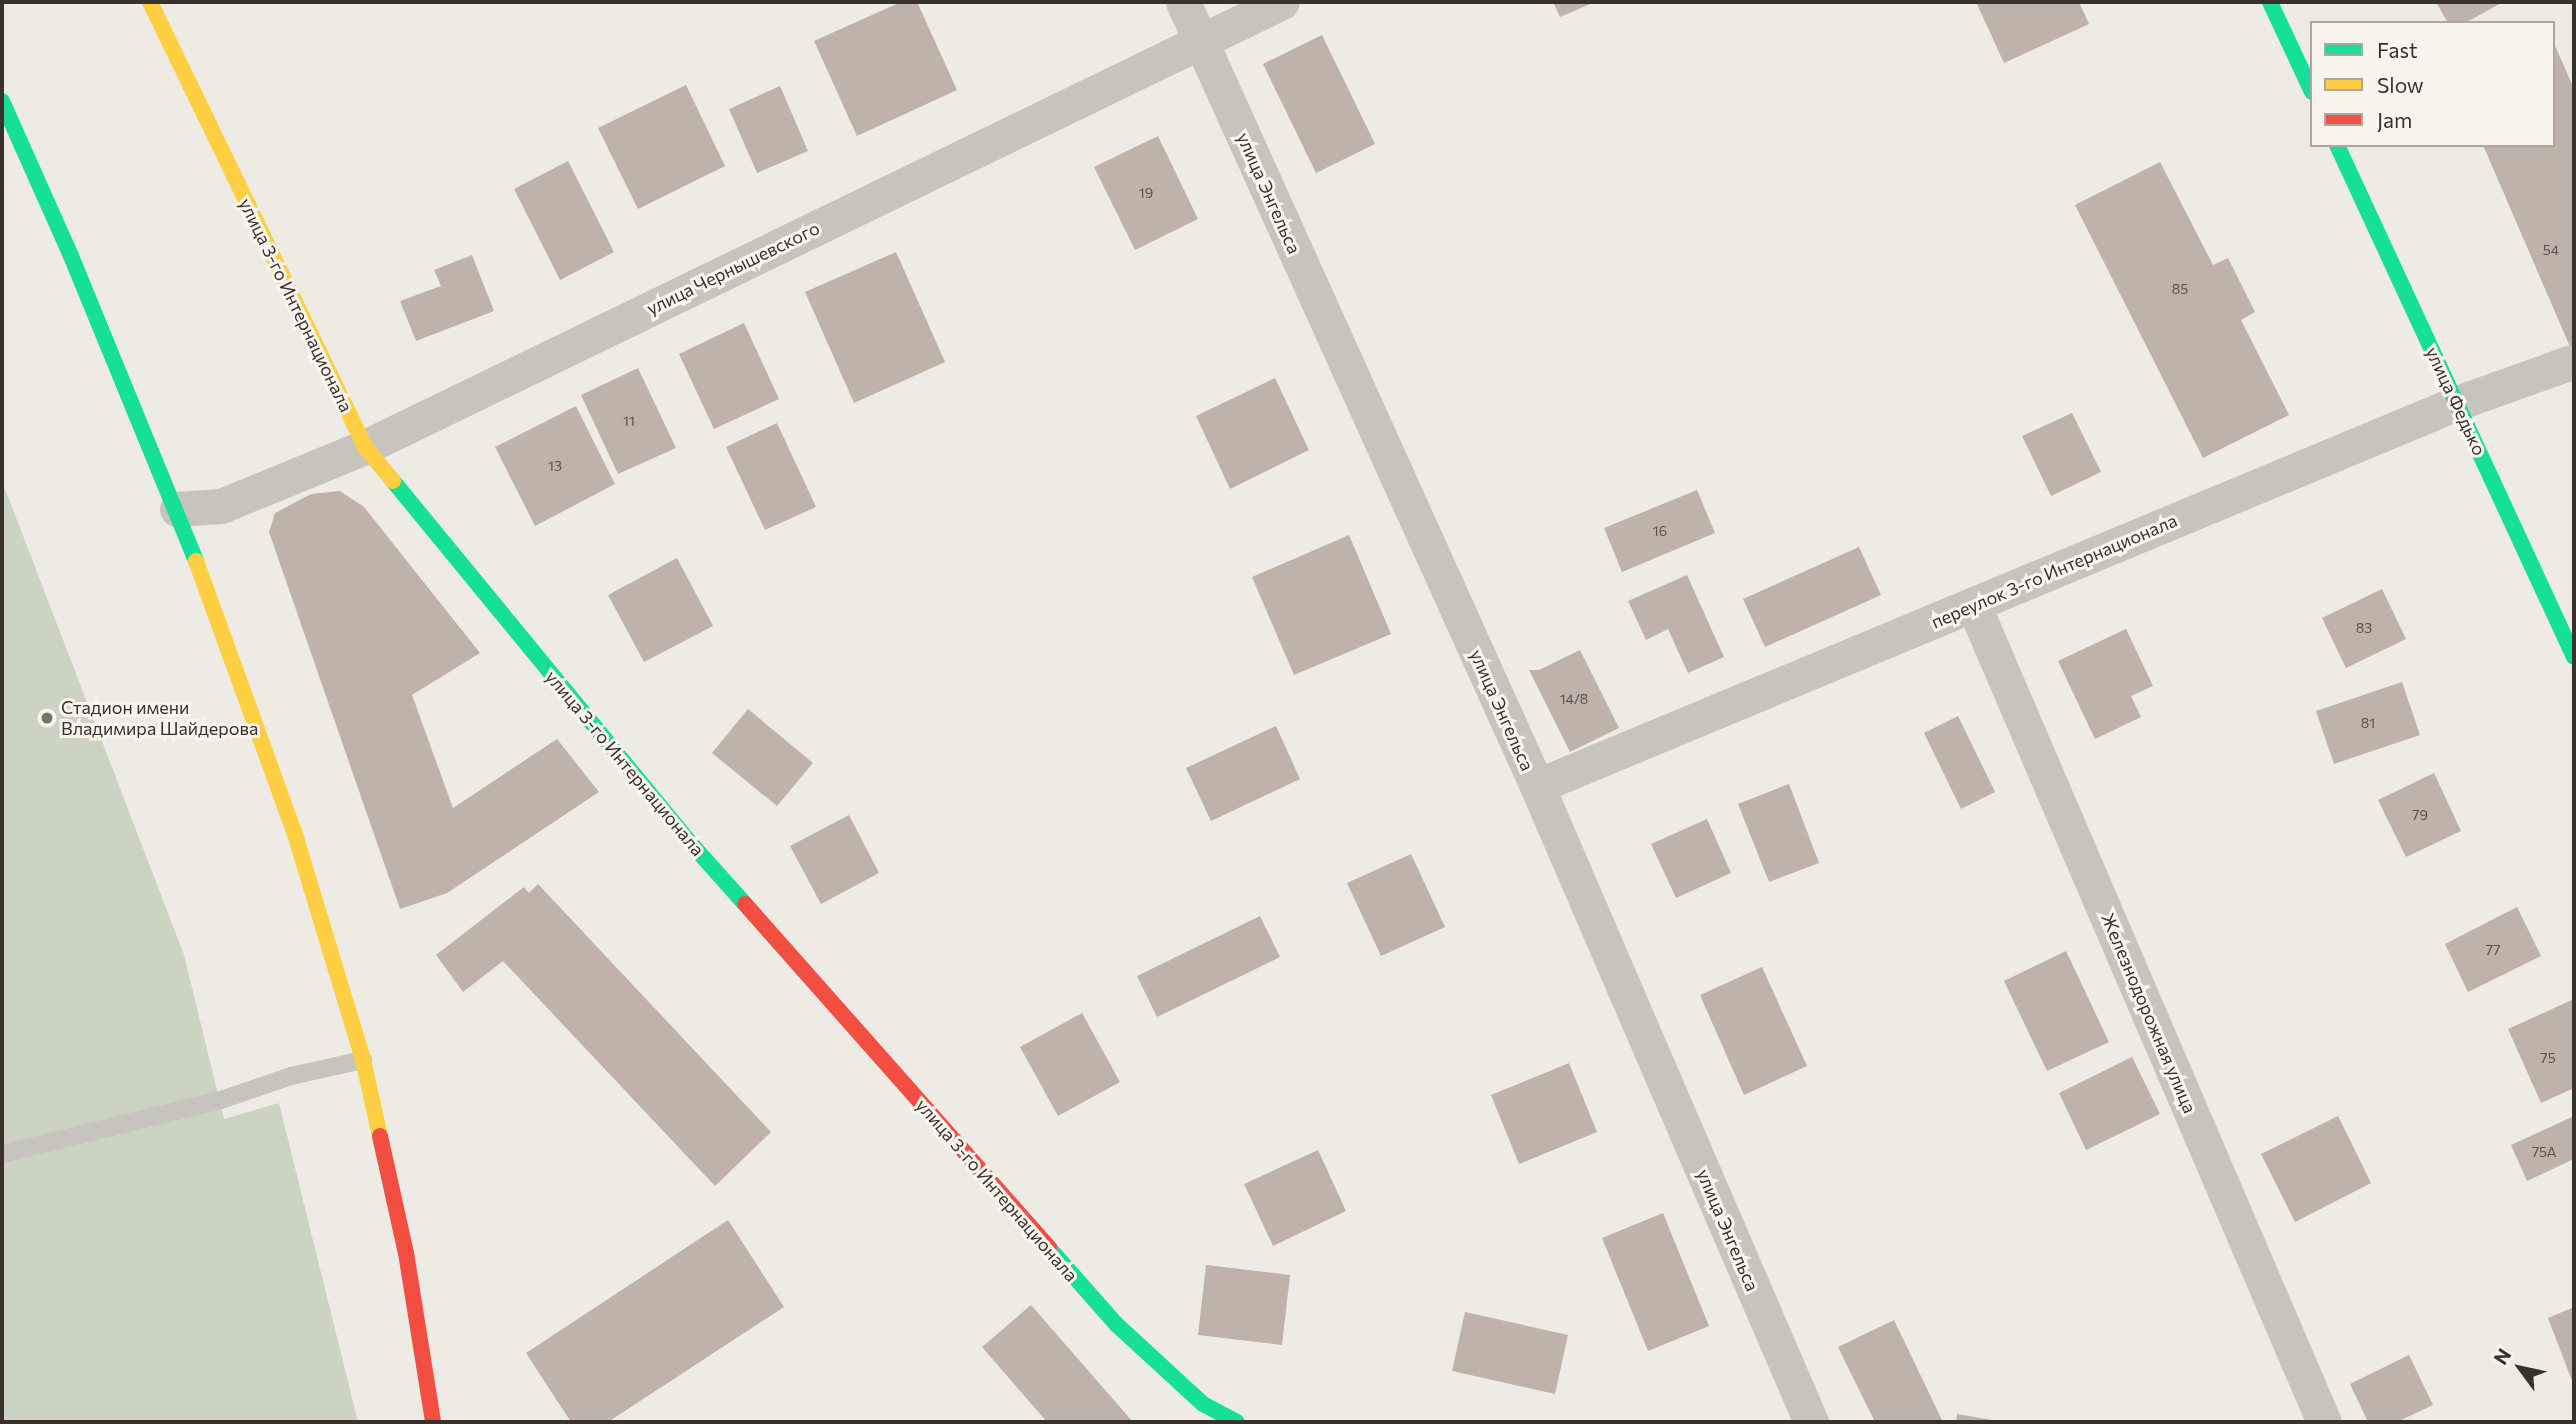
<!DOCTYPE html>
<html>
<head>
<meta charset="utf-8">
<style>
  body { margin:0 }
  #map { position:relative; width:2576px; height:1424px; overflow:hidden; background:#eeebe4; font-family:Commissioner,sans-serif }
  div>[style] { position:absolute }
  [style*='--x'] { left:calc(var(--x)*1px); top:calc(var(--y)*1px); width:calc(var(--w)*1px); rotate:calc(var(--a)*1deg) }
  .green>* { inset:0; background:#ccd3c0 }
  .building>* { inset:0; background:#bfb2a8 }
  .lane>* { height:18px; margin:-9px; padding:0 9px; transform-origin:9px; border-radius:9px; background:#c7c3bd }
  .street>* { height:35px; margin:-17.5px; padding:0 17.5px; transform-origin:17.5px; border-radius:17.5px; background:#c7c3bd }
  .fast>* { height:16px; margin:-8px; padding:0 8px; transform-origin:8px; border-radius:8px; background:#16e098 }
  .slow>* { height:16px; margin:-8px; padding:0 8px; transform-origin:8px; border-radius:8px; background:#ffcf43 }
  .jam>* { height:16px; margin:-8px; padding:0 8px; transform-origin:8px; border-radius:8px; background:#f24e42 }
  .dots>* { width:19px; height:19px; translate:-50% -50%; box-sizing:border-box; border:4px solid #f9f5ed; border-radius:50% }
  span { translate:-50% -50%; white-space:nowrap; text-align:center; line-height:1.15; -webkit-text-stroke:6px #f9f5ed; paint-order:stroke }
  .number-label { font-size:14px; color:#5a514b }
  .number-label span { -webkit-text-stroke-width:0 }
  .street-label { font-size:18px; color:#38312c }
  .poi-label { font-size:18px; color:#38312c }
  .left { translate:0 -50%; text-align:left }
  .frame { position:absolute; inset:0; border:4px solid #38312c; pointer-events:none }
  .legend { position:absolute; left:2310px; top:21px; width:245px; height:126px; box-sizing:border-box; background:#f9f5ed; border:2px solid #aca7a0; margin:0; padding:9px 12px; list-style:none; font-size:21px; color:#38312c }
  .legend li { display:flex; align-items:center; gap:14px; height:35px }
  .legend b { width:35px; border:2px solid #aca7a0 }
  .north { position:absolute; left:2485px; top:1333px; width:70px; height:70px; -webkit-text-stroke:5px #f9f5ed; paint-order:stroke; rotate:303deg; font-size:19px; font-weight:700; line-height:28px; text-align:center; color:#38312c }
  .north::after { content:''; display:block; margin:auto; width:24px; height:32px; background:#38312c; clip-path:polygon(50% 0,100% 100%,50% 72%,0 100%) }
</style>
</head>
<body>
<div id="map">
  <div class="green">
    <div style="clip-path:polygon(2px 481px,184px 955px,224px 1119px,279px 1103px,358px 1422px,2px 1422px)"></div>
  </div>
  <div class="building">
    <div style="clip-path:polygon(901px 2px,917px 2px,957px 90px,857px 136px,814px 41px)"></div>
    <div style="clip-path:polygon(1553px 2px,1595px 2px,1560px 17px)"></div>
    <div style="clip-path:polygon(1976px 2px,2079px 2px,2089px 24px,2004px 63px)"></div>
    <div style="clip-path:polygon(2436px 2px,2503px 2px,2465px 23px,2448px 23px)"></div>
    <div style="clip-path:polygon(1322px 35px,1375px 144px,1316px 173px,1263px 64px)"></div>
    <div style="clip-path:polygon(2553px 41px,2574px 89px,2574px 356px,2483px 145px,2553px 145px)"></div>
    <div style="clip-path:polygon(686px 85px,725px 166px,638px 209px,598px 128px)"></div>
    <div style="clip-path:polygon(780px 86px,808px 151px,757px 173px,729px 109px)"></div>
    <div style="clip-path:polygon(1158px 136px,1198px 219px,1135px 250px,1094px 167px)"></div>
    <div style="clip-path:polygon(568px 161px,614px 252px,560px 280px,514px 189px)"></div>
    <div style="clip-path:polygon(2160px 162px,2213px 265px,2228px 258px,2255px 312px,2241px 320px,2289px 415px,2203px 458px,2075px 205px)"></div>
    <div style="clip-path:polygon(896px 252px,945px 362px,854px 403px,805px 292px)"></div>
    <div style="clip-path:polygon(472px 255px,494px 311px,416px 341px,400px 301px,441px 286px,434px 270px)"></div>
    <div style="clip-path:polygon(744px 323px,779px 399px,714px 429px,679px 354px)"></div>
    <div style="clip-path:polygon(638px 368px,676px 448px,618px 474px,581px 395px)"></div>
    <div style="clip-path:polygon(1275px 378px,1309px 450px,1230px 489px,1196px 416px)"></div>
    <div style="clip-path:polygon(576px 406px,615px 484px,535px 526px,495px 447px)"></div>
    <div style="clip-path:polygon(2072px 413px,2101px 472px,2051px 496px,2022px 436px)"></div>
    <div style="clip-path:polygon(777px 423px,816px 507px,765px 530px,726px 447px)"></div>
    <div style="clip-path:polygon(1697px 490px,1715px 533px,1622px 572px,1604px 528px)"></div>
    <div style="clip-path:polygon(340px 491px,364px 507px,480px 653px,412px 695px,453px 808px,557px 739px,599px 792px,447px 893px,400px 909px,269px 532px,275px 513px,311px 494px)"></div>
    <div style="clip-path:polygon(1349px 535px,1391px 634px,1294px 675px,1252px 577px)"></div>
    <div style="clip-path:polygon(1859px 547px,1881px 595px,1765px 647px,1743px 599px)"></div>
    <div style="clip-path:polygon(677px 558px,713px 626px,644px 662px,608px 595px)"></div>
    <div style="clip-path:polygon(1687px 575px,1724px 657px,1688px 673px,1668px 629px,1646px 640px,1628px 601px)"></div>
    <div style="clip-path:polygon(2382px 589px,2406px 639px,2346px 668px,2322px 618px)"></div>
    <div style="clip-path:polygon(2126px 629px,2153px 686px,2131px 696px,2141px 717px,2095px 739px,2058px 661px)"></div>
    <div style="clip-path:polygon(1580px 650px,1619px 728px,1570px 752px,1529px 670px,1539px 670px)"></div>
    <div style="clip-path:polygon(2402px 682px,2420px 735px,2334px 764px,2316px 711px)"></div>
    <div style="clip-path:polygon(748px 709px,813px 763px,777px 806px,712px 753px)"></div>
    <div style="clip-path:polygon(1958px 716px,1995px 792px,1961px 809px,1924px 733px)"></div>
    <div style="clip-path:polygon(1276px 726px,1300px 779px,1211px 821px,1186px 768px)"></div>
    <div style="clip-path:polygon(2434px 773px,2461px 831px,2406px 857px,2378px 800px)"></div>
    <div style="clip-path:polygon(1789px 784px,1819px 863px,1769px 882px,1738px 804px)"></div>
    <div style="clip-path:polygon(849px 815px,879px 873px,821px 904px,790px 846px)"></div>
    <div style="clip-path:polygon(1707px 819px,1731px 873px,1676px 898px,1651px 844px)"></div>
    <div style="clip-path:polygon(1411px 854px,1445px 927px,1381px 956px,1347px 883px)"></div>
    <div style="clip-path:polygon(538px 884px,771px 1132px,715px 1186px,503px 961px,463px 992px,436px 955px,524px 887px,529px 893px)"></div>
    <div style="clip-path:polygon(2517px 907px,2541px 956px,2468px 992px,2445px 944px)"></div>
    <div style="clip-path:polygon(1260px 916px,1280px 957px,1157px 1017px,1137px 976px)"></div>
    <div style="clip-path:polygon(2066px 951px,2109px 1042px,2047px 1071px,2004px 981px)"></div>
    <div style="clip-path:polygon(1762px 967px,1807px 1066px,1744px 1095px,1700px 995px)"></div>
    <div style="clip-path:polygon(2574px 999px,2574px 1088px,2541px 1103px,2508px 1029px)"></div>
    <div style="clip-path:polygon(1082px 1013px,1120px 1082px,1058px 1116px,1020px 1047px)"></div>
    <div style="clip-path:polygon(2132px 1057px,2160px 1114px,2086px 1150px,2059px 1093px)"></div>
    <div style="clip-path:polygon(1569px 1063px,1597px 1132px,1519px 1164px,1491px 1095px)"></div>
    <div style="clip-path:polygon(2338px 1116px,2371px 1183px,2295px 1222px,2261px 1154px)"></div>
    <div style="clip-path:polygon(2574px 1116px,2574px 1159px,2527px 1181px,2511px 1145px)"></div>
    <div style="clip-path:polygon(1318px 1150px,1346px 1211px,1273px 1246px,1244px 1184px)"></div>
    <div style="clip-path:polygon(1663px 1213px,1709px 1326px,1648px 1351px,1602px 1238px)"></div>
    <div style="clip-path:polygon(728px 1220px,784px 1307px,608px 1422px,571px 1422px,526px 1353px)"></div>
    <div style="clip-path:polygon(1206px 1265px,1290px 1275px,1282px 1345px,1198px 1335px)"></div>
    <div style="clip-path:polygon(1031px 1305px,1133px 1422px,1047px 1422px,982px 1347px)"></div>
    <div style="clip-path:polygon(2574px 1307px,2574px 1386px,2548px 1318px)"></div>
    <div style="clip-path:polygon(1465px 1312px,1568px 1335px,1555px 1394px,1452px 1371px)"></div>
    <div style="clip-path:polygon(1894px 1320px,1942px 1420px,1937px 1422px,1875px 1422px,1838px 1347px)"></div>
    <div style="clip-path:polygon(2409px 1355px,2433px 1405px,2397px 1422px,2368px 1422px,2350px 1384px)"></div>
    <div style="clip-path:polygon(1957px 1414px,1998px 1421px,1998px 1422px,1956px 1422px)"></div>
  </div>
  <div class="lane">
    <div style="--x:2;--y:1154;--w:226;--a:-13.9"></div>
    <div style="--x:221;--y:1100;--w:74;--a:-18.9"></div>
    <div style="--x:291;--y:1076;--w:74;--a:-12.5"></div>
  </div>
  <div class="street">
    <div style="--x:1183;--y:2;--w:860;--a:65.7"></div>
    <div style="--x:1537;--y:786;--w:693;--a:66.69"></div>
    <div style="--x:177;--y:509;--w:44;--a:-3.9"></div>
    <div style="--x:221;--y:506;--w:156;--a:-22.3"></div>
    <div style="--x:365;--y:447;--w:1019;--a:-25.89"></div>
    <div style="--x:1973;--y:604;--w:890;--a:66.78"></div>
    <div style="--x:1537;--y:786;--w:997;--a:-22.6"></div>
    <div style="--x:2457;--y:403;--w:124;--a:-19.7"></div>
  </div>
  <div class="fast">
    <div style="--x:2270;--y:2;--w:99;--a:65"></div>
    <div style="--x:2;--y:101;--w:170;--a:66"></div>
    <div style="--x:71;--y:256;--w:330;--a:67.7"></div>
    <div style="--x:2337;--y:145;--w:564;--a:65.16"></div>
    <div style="--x:393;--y:481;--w:462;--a:50.6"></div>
    <div style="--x:686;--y:838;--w:89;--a:48.2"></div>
    <div style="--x:1049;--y:1248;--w:101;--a:48.6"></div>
    <div style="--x:1116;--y:1324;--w:118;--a:42.6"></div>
    <div style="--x:1203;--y:1404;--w:38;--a:28"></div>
  </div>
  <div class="slow">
    <div style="--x:150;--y:2;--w:494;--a:64.2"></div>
    <div style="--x:365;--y:447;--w:44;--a:50.5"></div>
    <div style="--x:196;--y:561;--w:287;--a:70.1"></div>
    <div style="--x:294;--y:831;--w:239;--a:73.2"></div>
    <div style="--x:363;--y:1060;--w:78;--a:77.4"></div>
  </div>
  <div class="jam">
    <div style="--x:745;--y:904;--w:459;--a:48.5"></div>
    <div style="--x:380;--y:1136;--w:120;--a:77.5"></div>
    <div style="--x:406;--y:1253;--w:171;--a:80.9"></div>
  </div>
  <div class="dots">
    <div style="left:47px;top:718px;background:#78726c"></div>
  </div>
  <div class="number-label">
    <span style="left:1146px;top:193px">19</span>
    <span style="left:2551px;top:250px">54</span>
    <span style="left:2180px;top:289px">85</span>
    <span style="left:629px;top:421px">11</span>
    <span style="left:555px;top:466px">13</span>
    <span style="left:1660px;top:531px">16</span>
    <span style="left:2364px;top:628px">83</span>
    <span style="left:1574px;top:699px">14/8</span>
    <span style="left:2368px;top:723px">81</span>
    <span style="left:2420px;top:815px">79</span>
    <span style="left:2493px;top:950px">77</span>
    <span style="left:2548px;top:1058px">75</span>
    <span style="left:2544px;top:1152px">75А</span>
  </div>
  <div class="street-label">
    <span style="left:1269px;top:193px;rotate:66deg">улица Энгельса</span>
    <span style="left:733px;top:268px;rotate:-26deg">улица Чернышевского</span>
    <span style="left:296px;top:305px;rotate:64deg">улица 3-го Интернационала</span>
    <span style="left:2456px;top:401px;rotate:65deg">улица Федько</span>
    <span style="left:2054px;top:571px;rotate:-23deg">переулок 3-го Интернационала</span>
    <span style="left:1502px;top:710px;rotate:66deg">улица Энгельса</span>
    <span style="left:625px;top:763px;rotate:50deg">улица 3-го Интернационала</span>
    <span style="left:2149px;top:1013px;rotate:67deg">Железнодорожная улица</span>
    <span style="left:997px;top:1190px;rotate:49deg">улица 3-го Интернационала</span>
    <span style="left:1728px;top:1230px;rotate:67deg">улица Энгельса</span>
  </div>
  <div class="poi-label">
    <span class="left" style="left:61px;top:718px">Стадион имени<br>Владимира Шайдерова</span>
  </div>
  <div class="frame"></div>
  <ul class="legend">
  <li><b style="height:9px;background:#16e098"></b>Fast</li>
  <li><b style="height:9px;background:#ffcf43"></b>Slow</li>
  <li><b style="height:9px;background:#f24e42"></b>Jam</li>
  </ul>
  <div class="north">N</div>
</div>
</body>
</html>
